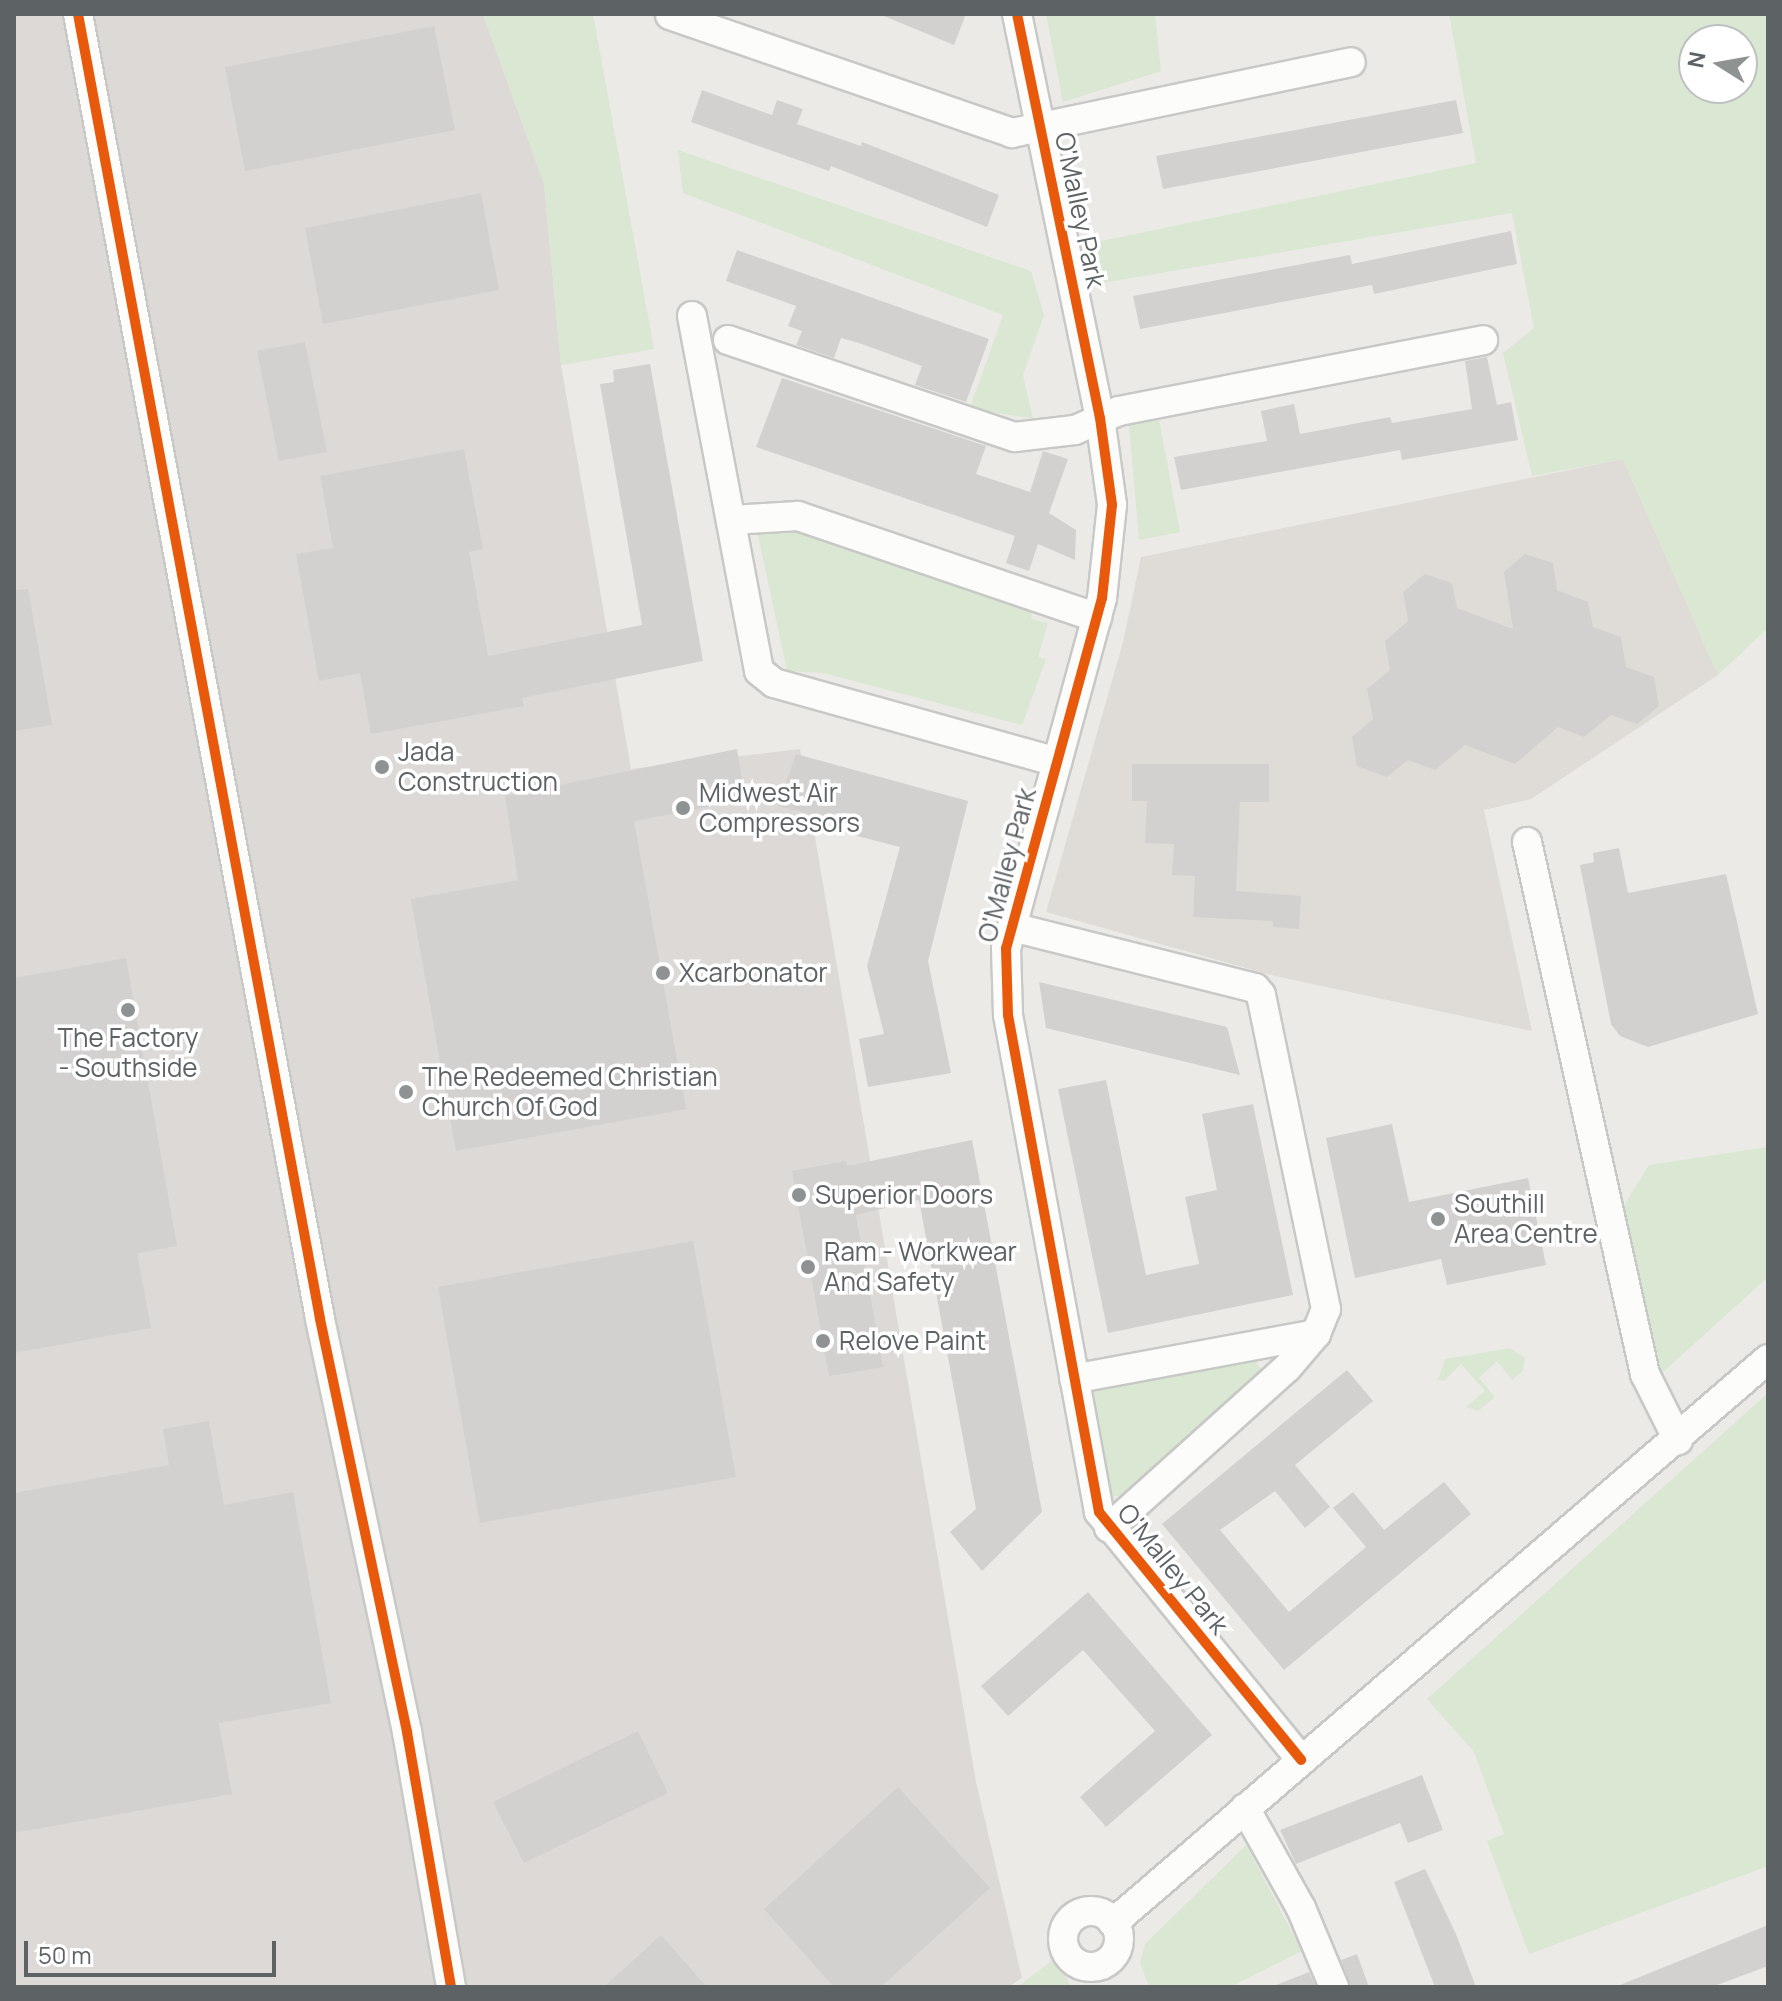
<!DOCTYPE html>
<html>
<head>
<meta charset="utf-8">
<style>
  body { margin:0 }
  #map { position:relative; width:1782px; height:2001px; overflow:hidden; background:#eceae7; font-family:Manrope,sans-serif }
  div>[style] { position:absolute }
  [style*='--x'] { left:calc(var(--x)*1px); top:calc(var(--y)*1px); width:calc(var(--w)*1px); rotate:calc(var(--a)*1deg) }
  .industrial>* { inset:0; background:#dcd9d7 }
  .education>* { inset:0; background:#dfdcd7 }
  .green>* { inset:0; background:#d9e7d3 }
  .building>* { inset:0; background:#d3d1d0 }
  .roads { filter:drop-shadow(2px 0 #c8c8c7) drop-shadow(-2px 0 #c8c8c7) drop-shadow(0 2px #c8c8c7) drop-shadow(0 -2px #c8c8c7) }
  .minor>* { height:28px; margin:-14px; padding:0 14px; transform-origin:14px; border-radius:14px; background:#fcfcfb }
  .minor>.ring { margin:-14px; padding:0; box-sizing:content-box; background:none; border:28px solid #fcfcfb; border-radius:50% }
  .cycleway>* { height:10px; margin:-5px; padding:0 5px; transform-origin:5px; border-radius:5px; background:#e8590c }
  .dots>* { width:22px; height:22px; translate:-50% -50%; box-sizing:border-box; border:4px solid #fff; border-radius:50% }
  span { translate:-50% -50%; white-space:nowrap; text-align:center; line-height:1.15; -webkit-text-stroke:7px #fff; paint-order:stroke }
  .street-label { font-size:26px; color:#5d6264 }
  .poi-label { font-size:26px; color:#5d6264 }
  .left { translate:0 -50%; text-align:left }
  .frame { position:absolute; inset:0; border:16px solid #5d6264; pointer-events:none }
  .north { position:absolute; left:1678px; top:24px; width:80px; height:80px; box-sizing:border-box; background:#fff; border:2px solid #bec0c1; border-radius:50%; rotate:281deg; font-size:22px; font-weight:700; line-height:32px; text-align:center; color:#5d6264 }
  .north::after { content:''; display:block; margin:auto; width:28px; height:36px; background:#8f9292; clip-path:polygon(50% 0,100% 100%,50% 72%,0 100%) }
  .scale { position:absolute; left:24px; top:1941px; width:252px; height:36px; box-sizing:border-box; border:4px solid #5d6264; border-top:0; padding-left:10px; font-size:24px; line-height:28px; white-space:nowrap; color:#5d6264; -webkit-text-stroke:6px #fff; paint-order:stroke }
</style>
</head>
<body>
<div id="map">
  <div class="industrial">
    <div style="clip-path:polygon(14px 14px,483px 14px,544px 184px,561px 365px,631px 769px,800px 749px,976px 1782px,1022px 1978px,1008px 1987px,14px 1987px)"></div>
  </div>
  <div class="education">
    <div style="clip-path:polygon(1623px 459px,1718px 675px,1531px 799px,1484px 810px,1532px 1031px,1275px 976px,1046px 912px,1123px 642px,1141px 557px)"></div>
  </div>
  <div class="green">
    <div style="clip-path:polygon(483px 14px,593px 14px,654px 349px,561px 365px,544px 184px)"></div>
    <div style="clip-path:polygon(1046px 14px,1155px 14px,1161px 71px,1063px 102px)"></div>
    <div style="clip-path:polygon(evenodd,1449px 14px,1768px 14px,1768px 628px,1718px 675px,1623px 459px,1532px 476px,1503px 353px,1534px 328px,1512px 213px,1096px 284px,1092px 243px,1476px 163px,1449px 14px,1742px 40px,1742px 88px,1694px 88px,1694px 40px,1742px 40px)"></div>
    <div style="clip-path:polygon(678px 150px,1031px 271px,1044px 315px,1023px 375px,1033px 419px,970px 408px,1003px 315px,683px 193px)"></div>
    <div style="clip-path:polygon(1159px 419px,1180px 532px,1139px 540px,1129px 426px)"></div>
    <div style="clip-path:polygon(773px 529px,806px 533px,1032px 612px,1031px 619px,1048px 623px,1038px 657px,1046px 659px,1022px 725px,823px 673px,787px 671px,758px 535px)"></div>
    <div style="clip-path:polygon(1768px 1147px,1768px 1277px,1662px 1373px,1623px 1207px,1649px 1165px)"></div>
    <div style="clip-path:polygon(1510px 1348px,1525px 1358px,1523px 1371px,1512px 1380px,1497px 1361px,1479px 1378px,1495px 1397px,1478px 1411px,1466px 1407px,1485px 1391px,1461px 1364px,1444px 1381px,1438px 1380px,1445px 1359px)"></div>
    <div style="clip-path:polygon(1253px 1359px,1264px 1372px,1128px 1497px,1107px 1495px,1093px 1388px)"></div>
    <div style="clip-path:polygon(1768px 1393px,1768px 1866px,1529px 1954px,1487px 1841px,1504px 1834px,1474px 1752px,1427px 1699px)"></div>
    <div style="clip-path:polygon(1246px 1845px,1302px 1951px,1230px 1987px,1149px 1987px,1140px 1963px,1145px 1944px)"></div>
    <div style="clip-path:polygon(1056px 1958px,1071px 1987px,1017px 1987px)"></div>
  </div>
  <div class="building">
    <div style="clip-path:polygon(879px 14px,966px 14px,954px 45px)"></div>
    <div style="clip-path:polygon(434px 26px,455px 130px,245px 171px,225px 67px)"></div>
    <div style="clip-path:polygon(702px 90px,772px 115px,777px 100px,803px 109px,797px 124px,861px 146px,862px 142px,999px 195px,987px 227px,831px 166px,829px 171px,691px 122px)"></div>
    <div style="clip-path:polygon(1456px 100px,1463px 133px,1163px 189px,1156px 156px)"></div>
    <div style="clip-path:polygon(481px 193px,499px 290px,323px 324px,305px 228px)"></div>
    <div style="clip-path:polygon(1511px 231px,1517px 264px,1374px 294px,1372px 285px,1140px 329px,1133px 296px,1350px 255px,1352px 264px)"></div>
    <div style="clip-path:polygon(737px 250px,989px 339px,966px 402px,915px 385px,922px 366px,859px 343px,841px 338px,834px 358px,796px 345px,802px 331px,788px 326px,796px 306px,726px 281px)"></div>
    <div style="clip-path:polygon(305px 342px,327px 452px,279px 461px,257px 351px)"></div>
    <div style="clip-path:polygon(1487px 357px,1497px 405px,1511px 402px,1518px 440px,1402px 460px,1400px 450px,1181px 490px,1174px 457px,1267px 441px,1261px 411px,1294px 404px,1300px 434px,1390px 417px,1392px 423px,1472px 409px,1465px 361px)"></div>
    <div style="clip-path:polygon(650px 364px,703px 661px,522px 698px,524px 706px,371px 734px,360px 673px,319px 681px,296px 554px,333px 548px,320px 476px,464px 449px,483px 549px,469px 552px,488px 656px,642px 625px,600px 384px,614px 382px,613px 370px)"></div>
    <div style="clip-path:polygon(782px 378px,986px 446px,976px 474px,1030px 492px,1043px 451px,1068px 459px,1049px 513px,1076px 530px,1075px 560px,1038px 544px,1029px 571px,1006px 563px,1015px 536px,756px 447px)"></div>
    <div style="clip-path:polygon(1525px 554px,1553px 563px,1557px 590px,1588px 602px,1593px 627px,1621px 637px,1626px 667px,1654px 677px,1659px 706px,1637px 724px,1611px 715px,1584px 737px,1558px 727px,1515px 764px,1465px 745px,1435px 770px,1408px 760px,1387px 777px,1357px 766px,1352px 737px,1373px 719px,1367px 689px,1390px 670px,1385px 641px,1408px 621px,1403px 592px,1425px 574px,1452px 583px,1457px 608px,1513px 629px,1504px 572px)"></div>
    <div style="clip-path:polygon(28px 589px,52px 725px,14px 731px,14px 590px)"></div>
    <div style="clip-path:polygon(737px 749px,746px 800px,634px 821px,686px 1109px,456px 1151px,411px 899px,518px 880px,505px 796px)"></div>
    <div style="clip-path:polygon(796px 754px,968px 801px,928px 961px,951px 1073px,868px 1087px,859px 1039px,884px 1034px,867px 966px,900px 847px,845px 833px,847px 823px,778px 806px)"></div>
    <div style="clip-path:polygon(1132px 764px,1269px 764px,1269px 802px,1240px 802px,1236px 891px,1301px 896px,1299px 929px,1273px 927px,1273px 921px,1193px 917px,1195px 876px,1172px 875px,1174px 844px,1145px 843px,1147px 801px,1132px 801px)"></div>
    <div style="clip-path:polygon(1619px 848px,1628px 893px,1726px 874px,1758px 1014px,1648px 1047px,1620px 1036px,1611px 1024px,1580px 865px,1594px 862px,1593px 853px)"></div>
    <div style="clip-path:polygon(126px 958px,177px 1246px,137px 1253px,151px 1328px,14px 1353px,14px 978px)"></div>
    <div style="clip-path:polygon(1039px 982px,1227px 1027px,1240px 1075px,1046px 1028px)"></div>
    <div style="clip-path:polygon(1106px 1080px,1146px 1275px,1199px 1264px,1185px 1197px,1217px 1190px,1202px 1114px,1253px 1104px,1293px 1295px,1108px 1333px,1058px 1089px)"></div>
    <div style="clip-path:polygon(1392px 1124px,1409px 1202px,1528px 1178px,1546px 1265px,1447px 1285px,1441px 1259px,1355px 1278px,1326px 1138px)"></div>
    <div style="clip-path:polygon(972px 1140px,1042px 1512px,982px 1571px,950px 1532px,976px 1509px,919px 1200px,856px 1215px,883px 1367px,829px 1376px,792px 1171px,846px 1161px,847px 1166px)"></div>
    <div style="clip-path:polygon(693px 1241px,736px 1477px,480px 1523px,438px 1287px)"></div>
    <div style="clip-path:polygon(1347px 1370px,1373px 1401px,1295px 1465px,1330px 1507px,1305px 1528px,1275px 1491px,1220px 1530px,1289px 1612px,1366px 1547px,1333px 1508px,1353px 1492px,1384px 1530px,1444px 1482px,1471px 1514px,1284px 1670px,1162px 1524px)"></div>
    <div style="clip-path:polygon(209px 1421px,224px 1505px,293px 1492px,331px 1703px,219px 1723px,232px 1794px,14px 1833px,14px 1493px,169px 1465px,163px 1429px)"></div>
    <div style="clip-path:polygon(1088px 1592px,1212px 1735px,1106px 1827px,1080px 1797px,1155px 1731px,1083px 1650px,1008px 1716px,981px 1686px)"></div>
    <div style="clip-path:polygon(638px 1731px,668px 1793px,524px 1863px,493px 1802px)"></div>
    <div style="clip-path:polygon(1422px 1775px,1443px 1830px,1408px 1843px,1400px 1823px,1296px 1864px,1280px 1830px)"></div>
    <div style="clip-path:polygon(898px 1787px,990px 1888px,881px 1987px,834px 1987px,764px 1909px)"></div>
    <div style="clip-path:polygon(1425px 1869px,1456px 1934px,1476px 1987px,1435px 1987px,1394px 1882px)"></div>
    <div style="clip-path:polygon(1768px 1925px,1768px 1966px,1712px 1987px,1615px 1987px)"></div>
    <div style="clip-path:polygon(661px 1935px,707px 1987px,604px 1987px)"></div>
    <div style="clip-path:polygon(1357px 1954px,1369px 1987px,1351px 1987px,1341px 1960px)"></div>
    <div style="clip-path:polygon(1309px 1972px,1316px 1987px,1276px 1987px,1276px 1985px)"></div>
  </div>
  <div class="roads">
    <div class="minor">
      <div style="--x:78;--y:14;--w:1327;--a:79.49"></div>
      <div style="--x:320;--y:1319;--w:422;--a:78.1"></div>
      <div style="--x:407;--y:1732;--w:259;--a:80.2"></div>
      <div style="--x:1017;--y:14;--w:412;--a:78.4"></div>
      <div style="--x:1100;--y:418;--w:88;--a:82.1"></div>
      <div style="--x:1112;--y:505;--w:94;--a:96.1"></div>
      <div style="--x:1102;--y:598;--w:363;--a:105.3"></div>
      <div style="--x:1006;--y:948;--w:67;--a:88.3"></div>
      <div style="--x:1008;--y:1015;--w:505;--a:79.62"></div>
      <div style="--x:1099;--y:1512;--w:320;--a:50.8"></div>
      <div style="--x:670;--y:15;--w:362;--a:19"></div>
      <div style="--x:1012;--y:133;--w:346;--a:-11.8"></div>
      <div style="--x:692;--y:316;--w:361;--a:79.3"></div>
      <div style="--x:759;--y:671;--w:19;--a:39"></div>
      <div style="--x:774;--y:683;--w:294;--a:15.6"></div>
      <div style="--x:728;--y:340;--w:303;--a:18.7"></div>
      <div style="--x:1015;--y:437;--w:60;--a:-6.7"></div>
      <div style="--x:1075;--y:430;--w:48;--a:-23.4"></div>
      <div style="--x:1119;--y:411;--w:371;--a:-11"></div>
      <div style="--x:731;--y:520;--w:67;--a:-3.4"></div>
      <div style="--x:798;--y:516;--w:316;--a:18.8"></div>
      <div style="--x:1527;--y:842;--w:545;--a:77.49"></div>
      <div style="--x:1645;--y:1374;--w:74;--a:63.4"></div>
      <div style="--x:1012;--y:927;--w:251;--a:14.1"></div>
      <div style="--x:1255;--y:988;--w:9;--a:49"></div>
      <div style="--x:1261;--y:995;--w:321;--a:78.3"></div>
      <div style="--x:1326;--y:1309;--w:27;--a:112"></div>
      <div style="--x:1316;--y:1334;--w:246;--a:169.5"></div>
      <div style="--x:1109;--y:1528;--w:239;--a:-42"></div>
      <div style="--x:1287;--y:1368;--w:45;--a:-49.5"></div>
      <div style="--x:1245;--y:1808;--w:115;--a:60.8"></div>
      <div style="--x:1301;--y:1908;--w:86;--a:67.3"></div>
      <div class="ring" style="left:1063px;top:1911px;width:28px;height:28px"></div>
      <div style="--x:1113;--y:1923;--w:864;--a:-40.73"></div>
    </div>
  </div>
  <div class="cycleway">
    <div style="--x:78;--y:14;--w:1327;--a:79.49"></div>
    <div style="--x:320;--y:1319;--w:422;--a:78.1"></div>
    <div style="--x:407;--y:1732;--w:259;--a:80.2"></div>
    <div style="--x:1017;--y:14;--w:412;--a:78.4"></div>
    <div style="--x:1100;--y:418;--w:88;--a:82.1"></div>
    <div style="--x:1112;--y:505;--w:94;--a:96.1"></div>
    <div style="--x:1102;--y:598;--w:363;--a:105.3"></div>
    <div style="--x:1006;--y:948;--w:67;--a:88.3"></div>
    <div style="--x:1008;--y:1015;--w:505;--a:79.62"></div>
    <div style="--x:1099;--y:1512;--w:320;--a:50.8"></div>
  </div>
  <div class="dots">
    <div style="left:382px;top:767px;background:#8f9292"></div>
    <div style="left:683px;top:808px;background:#8f9292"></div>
    <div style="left:663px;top:973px;background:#8f9292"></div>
    <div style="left:128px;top:1010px;background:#8f9292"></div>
    <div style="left:406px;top:1092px;background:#8f9292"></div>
    <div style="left:799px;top:1195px;background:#8f9292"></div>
    <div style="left:1438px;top:1219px;background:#8f9292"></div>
    <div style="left:808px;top:1267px;background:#8f9292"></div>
    <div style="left:823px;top:1341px;background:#8f9292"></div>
  </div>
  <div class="street-label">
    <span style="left:1080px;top:210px;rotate:78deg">O'Malley Park</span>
    <span style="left:1007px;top:865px;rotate:-75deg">O'Malley Park</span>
    <span style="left:1173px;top:1569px;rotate:51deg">O'Malley Park</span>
  </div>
  <div class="poi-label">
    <span class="left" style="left:398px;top:767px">Jada<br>Construction</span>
    <span class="left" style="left:699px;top:808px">Midwest Air<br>Compressors</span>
    <span class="left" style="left:679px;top:973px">Xcarbonator</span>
    <span style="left:128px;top:1053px">The Factory<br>- Southside</span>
    <span class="left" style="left:422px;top:1092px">The Redeemed Christian<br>Church Of God</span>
    <span class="left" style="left:815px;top:1195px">Superior Doors</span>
    <span class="left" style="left:1454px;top:1219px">Southill<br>Area Centre</span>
    <span class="left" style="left:824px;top:1267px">Ram - Workwear<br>And Safety</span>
    <span class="left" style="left:839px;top:1341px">Relove Paint</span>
  </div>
  <div class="frame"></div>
  <div class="north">N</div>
  <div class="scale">50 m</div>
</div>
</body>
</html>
